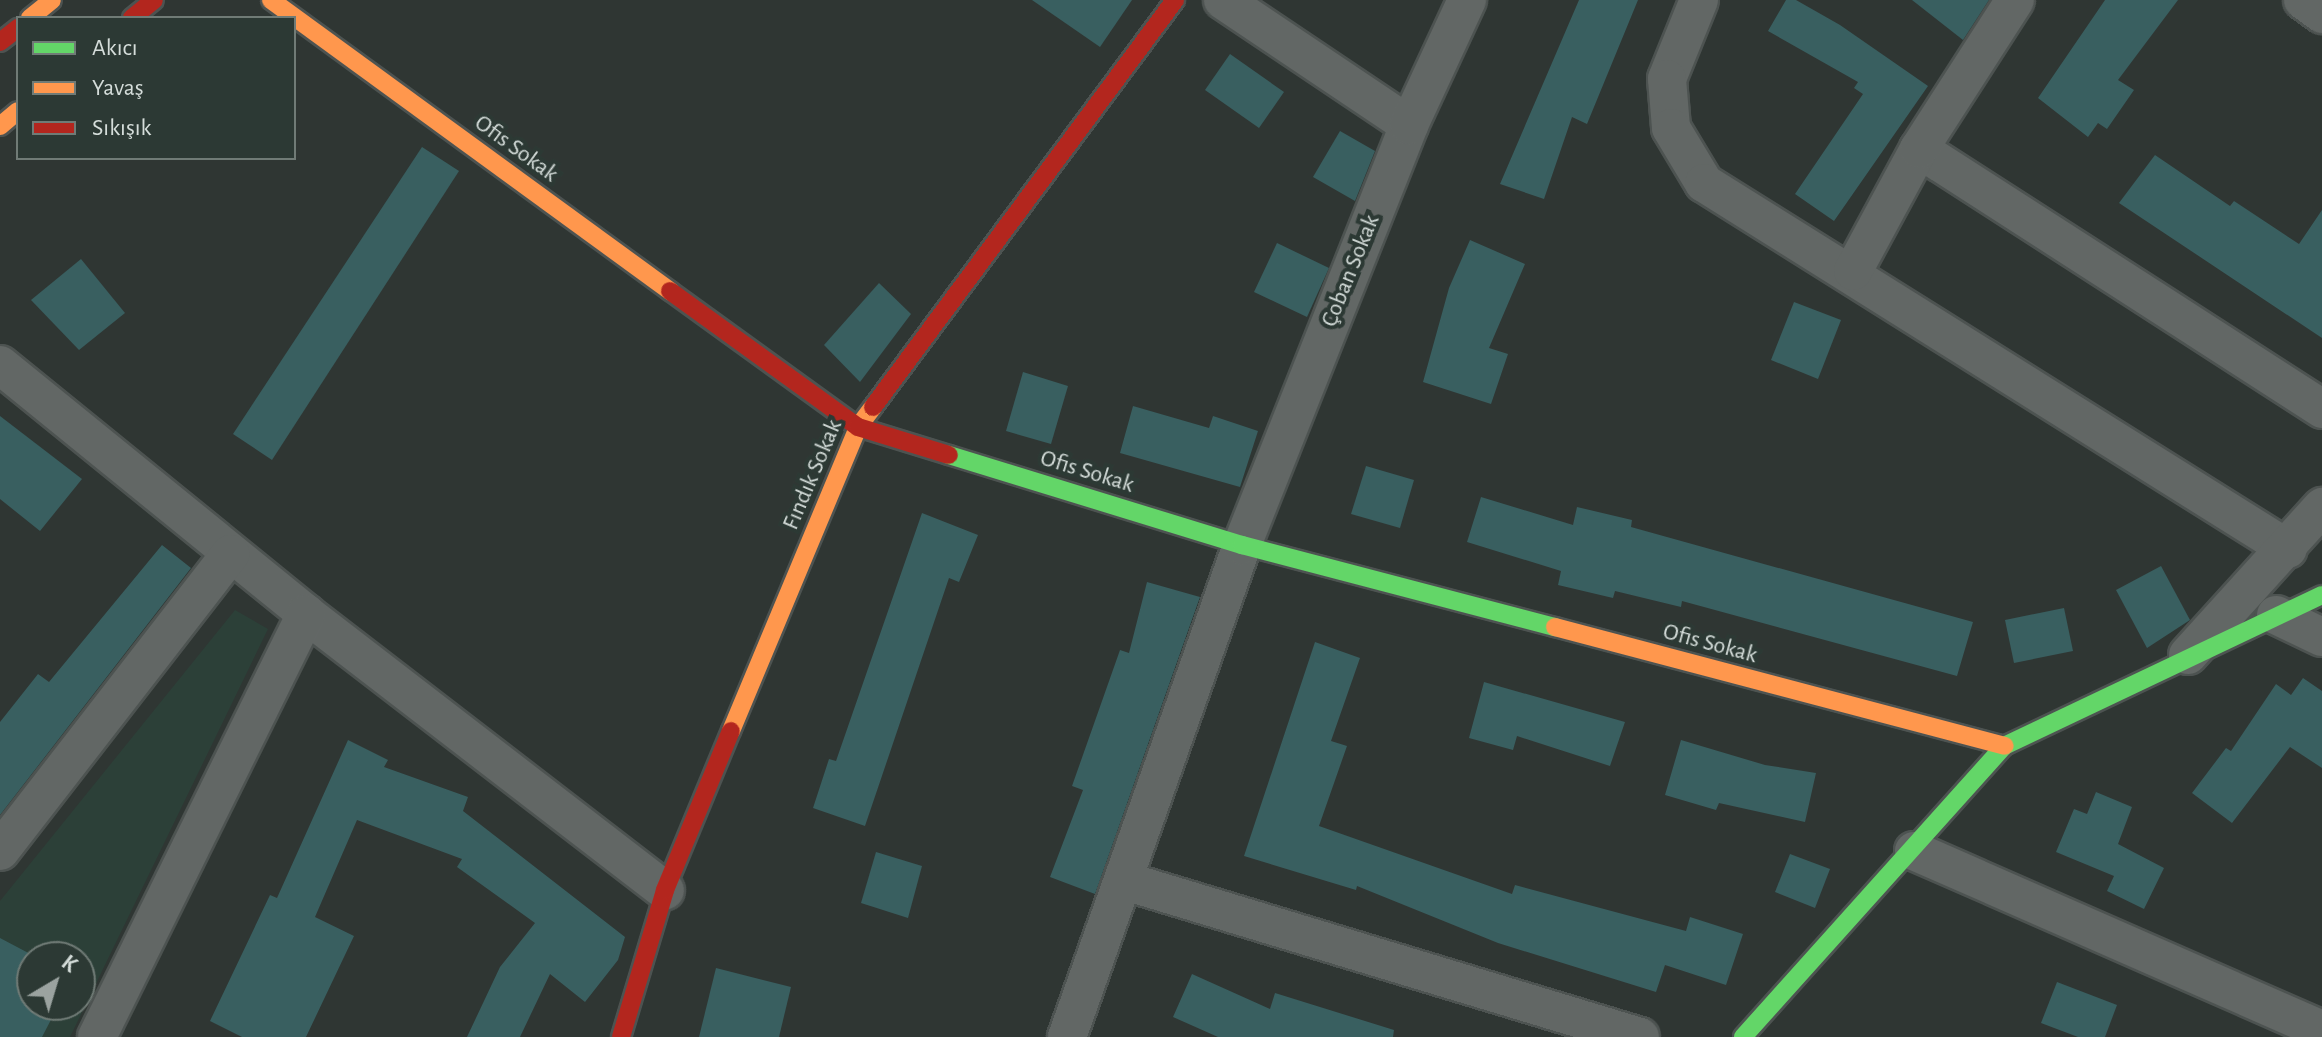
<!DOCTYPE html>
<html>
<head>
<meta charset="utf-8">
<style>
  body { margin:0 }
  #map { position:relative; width:2322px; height:1037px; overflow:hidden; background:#2f3633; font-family:"Alegreya Sans",sans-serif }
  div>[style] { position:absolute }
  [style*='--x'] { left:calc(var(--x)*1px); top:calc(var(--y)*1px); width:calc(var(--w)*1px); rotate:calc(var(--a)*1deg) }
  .built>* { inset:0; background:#2c4038 }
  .building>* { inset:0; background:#395f60 }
  .roads { filter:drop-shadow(2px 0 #4d5351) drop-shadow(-2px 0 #4d5351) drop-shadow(0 2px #4d5351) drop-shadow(0 -2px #4d5351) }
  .street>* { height:38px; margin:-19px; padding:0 19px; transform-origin:19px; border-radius:19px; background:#626765 }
  .fast>* { height:18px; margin:-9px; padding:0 9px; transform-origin:9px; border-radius:9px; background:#63d668 }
  .slow>* { height:18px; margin:-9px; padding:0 9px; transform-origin:9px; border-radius:9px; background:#ff974d }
  .jam>* { height:18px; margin:-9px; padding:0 9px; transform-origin:9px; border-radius:9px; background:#b3261e }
  span { translate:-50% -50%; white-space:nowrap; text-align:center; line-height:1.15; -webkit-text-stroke:8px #2c3934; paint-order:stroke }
  .street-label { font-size:24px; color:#d5ddda }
  .legend { position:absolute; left:16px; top:16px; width:280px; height:144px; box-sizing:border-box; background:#2c3934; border:2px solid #707b76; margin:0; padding:10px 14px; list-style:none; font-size:24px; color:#d5ddda }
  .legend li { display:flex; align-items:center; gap:16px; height:40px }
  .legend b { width:40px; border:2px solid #707b76 }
  .north { position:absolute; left:16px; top:941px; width:80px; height:80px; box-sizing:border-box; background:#2c3934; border:2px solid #707b76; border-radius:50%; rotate:38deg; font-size:22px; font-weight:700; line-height:32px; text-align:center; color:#d5ddda }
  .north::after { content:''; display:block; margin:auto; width:28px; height:36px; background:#9ba3a0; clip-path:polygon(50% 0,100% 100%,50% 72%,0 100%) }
</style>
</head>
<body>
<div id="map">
  <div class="built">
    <div style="clip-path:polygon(evenodd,235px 610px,268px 629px,70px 1037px,0 1037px,0 901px,235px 610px,32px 957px,80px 957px,80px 1005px,32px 1005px,32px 957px)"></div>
  </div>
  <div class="building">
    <div style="clip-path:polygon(1032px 0,1132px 0,1100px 47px)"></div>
    <div style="clip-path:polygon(1579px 0,1638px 0,1587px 124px,1572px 117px,1544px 199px,1500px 184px)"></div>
    <div style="clip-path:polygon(1786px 0,1796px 0,1840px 25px,1928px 86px,1834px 221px,1795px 194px,1863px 94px,1854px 88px,1858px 82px,1768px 31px)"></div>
    <div style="clip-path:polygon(1912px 0,1989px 0,1963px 40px)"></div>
    <div style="clip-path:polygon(2105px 0,2178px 0,2118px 80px,2134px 90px,2107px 129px,2098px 123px,2088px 137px,2038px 98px)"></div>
    <div style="clip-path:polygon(1230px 54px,1284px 92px,1259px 128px,1205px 90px)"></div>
    <div style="clip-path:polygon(1340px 131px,1375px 151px,1355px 201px,1313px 177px)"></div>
    <div style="clip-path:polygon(422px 147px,459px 171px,272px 460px,233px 434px)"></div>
    <div style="clip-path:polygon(2155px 155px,2230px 206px,2234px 201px,2299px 244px,2322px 210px,2322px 338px,2119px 203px)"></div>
    <div style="clip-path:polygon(1470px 240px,1525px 264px,1489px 348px,1508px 354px,1491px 404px,1423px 382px,1449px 288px)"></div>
    <div style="clip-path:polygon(1277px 243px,1329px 268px,1307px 317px,1254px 292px)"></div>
    <div style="clip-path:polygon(81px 259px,125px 313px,79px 350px,31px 300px)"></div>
    <div style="clip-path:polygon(879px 283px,911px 314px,860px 382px,824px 345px)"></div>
    <div style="clip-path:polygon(1794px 302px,1841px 320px,1818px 379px,1771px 360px)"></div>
    <div style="clip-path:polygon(1023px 372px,1068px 386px,1051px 444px,1006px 431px)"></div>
    <div style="clip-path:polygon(1133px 406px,1209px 428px,1213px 416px,1258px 431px,1240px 487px,1120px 453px)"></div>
    <div style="clip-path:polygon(0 416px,82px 479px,40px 531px,0 499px)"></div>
    <div style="clip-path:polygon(1366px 466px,1414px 480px,1400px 528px,1351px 514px)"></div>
    <div style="clip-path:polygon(1481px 497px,1573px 525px,1577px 507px,1632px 520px,1631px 527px,1973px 622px,1957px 676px,1682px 601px,1681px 607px,1615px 591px,1613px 598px,1558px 585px,1561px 571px,1467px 542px)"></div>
    <div style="clip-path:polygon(922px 513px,978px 535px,959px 582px,949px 578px,865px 826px,813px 808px,829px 759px,836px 761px)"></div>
    <div style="clip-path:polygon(162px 545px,191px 568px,0 815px,0 722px,38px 674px,49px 682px)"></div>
    <div style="clip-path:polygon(2161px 566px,2190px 620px,2147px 648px,2116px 590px)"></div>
    <div style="clip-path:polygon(1147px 582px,1200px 597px,1095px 894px,1050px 877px,1083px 790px,1072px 786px,1120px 650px,1129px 653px)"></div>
    <div style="clip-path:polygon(2064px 608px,2073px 651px,2014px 663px,2005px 620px)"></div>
    <div style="clip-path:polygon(1315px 642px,1360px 658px,1331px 741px,1347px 746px,1319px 826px,1512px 894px,1515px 885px,1686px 931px,1690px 917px,1743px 934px,1726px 985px,1665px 965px,1656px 992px,1498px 943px,1357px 886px,1356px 890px,1244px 856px)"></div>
    <div style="clip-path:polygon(2303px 678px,2322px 691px,2322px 768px,2290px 747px,2232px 823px,2192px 793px,2226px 748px,2231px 751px,2276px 684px,2291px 695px)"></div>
    <div style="clip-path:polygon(1484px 682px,1625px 722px,1610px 766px,1517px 736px,1513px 750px,1469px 738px)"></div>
    <div style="clip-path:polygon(348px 740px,388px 760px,384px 767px,468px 797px,463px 811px,625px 937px,618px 960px,585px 1002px,550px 974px,520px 1037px,467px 1037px,500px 967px,535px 923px,457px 867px,462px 859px,357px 820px,315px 917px,354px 936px,306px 1037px,242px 1037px,210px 1021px,270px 895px,277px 898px)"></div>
    <div style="clip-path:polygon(1681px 740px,1765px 765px,1816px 773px,1805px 822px,1719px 803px,1716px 810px,1665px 795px)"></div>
    <div style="clip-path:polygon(2096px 792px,2132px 807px,2118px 844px,2164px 868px,2144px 909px,2107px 891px,2114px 876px,2056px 852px,2074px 809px,2087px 814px)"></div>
    <div style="clip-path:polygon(876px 852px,922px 866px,908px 918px,861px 903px)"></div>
    <div style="clip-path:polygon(1790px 854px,1830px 869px,1815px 908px,1775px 892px)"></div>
    <div style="clip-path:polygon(0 938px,36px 957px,32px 1005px,50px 1005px,55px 1012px,42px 1037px,0 1037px)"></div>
    <div style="clip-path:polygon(716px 968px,791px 987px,779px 1037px,699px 1037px)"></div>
    <div style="clip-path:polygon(1192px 974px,1270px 1009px,1275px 993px,1394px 1030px,1393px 1037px,1218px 1037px,1173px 1017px)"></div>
    <div style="clip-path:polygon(2057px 982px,2117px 1005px,2105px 1037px,2078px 1037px,2041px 1023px)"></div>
  </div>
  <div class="roads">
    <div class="street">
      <div style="--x:1223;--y:0;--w:224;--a:33.9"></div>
      <div style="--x:1699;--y:0;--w:85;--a:112.1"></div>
      <div style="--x:1667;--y:79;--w:49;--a:85.3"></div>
      <div style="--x:1671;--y:128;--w:64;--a:59"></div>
      <div style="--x:1704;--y:183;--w:689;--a:32.08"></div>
      <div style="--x:2303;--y:0;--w:24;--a:36"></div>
      <div style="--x:1919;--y:149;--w:480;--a:32.8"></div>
      <div style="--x:1853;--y:271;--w:139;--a:-61.6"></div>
      <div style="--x:1919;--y:149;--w:177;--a:-57.2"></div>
      <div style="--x:0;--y:365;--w:395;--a:39.1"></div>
      <div style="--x:306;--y:614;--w:453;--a:37.6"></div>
      <div style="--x:2276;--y:615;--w:51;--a:25.6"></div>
      <div style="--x:2188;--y:655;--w:200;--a:-47.8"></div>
      <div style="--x:0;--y:851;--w:376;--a:-52.2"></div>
      <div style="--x:1914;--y:851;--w:446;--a:23.7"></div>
      <div style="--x:1125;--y:881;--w:538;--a:16.85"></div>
      <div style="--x:97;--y:1037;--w:472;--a:-63.7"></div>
      <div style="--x:1067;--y:1037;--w:522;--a:-70.42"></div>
      <div style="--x:1242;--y:545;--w:452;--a:-68.3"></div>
      <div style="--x:1409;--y:125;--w:138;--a:-65.1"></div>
    </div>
    <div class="fast">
      <div style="--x:949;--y:455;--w:307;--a:17.1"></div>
      <div style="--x:1242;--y:545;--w:324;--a:14.7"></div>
      <div style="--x:1743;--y:1037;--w:391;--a:-48.1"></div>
      <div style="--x:2004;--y:746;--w:352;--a:-25.4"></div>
    </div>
    <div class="slow">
      <div style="--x:271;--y:0;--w:494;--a:36.1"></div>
      <div style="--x:30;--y:18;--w:28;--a:-39"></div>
      <div style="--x:0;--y:126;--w:23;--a:-40"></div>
      <div style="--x:1555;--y:627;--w:465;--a:14.8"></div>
      <div style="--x:731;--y:731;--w:329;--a:-67.3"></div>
      <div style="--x:858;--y:427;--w:25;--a:-53"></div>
    </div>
    <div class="jam">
      <div style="--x:132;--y:18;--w:28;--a:-39"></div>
      <div style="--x:0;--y:42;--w:23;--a:-38"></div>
      <div style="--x:670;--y:291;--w:232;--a:35.9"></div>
      <div style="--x:858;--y:427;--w:95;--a:17.1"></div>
      <div style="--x:873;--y:407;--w:507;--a:-53.42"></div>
      <div style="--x:621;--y:1037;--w:153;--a:-73.3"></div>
      <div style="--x:665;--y:890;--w:172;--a:-67.5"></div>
    </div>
  </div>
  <div class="street-label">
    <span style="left:516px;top:149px;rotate:36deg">Ofis Sokak</span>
    <span style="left:1351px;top:271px;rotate:-68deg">Çoban Sokak</span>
    <span style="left:1087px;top:472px;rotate:17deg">Ofis Sokak</span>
    <span style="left:813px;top:475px;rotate:-67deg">Fındık Sokak</span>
    <span style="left:1710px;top:644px;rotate:15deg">Ofis Sokak</span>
  </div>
  <ul class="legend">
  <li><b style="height:10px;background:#63d668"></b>Akıcı</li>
  <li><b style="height:10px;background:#ff974d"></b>Yavaş</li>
  <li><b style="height:10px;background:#b3261e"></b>Sıkışık</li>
  </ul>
  <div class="north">K</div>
</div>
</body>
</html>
